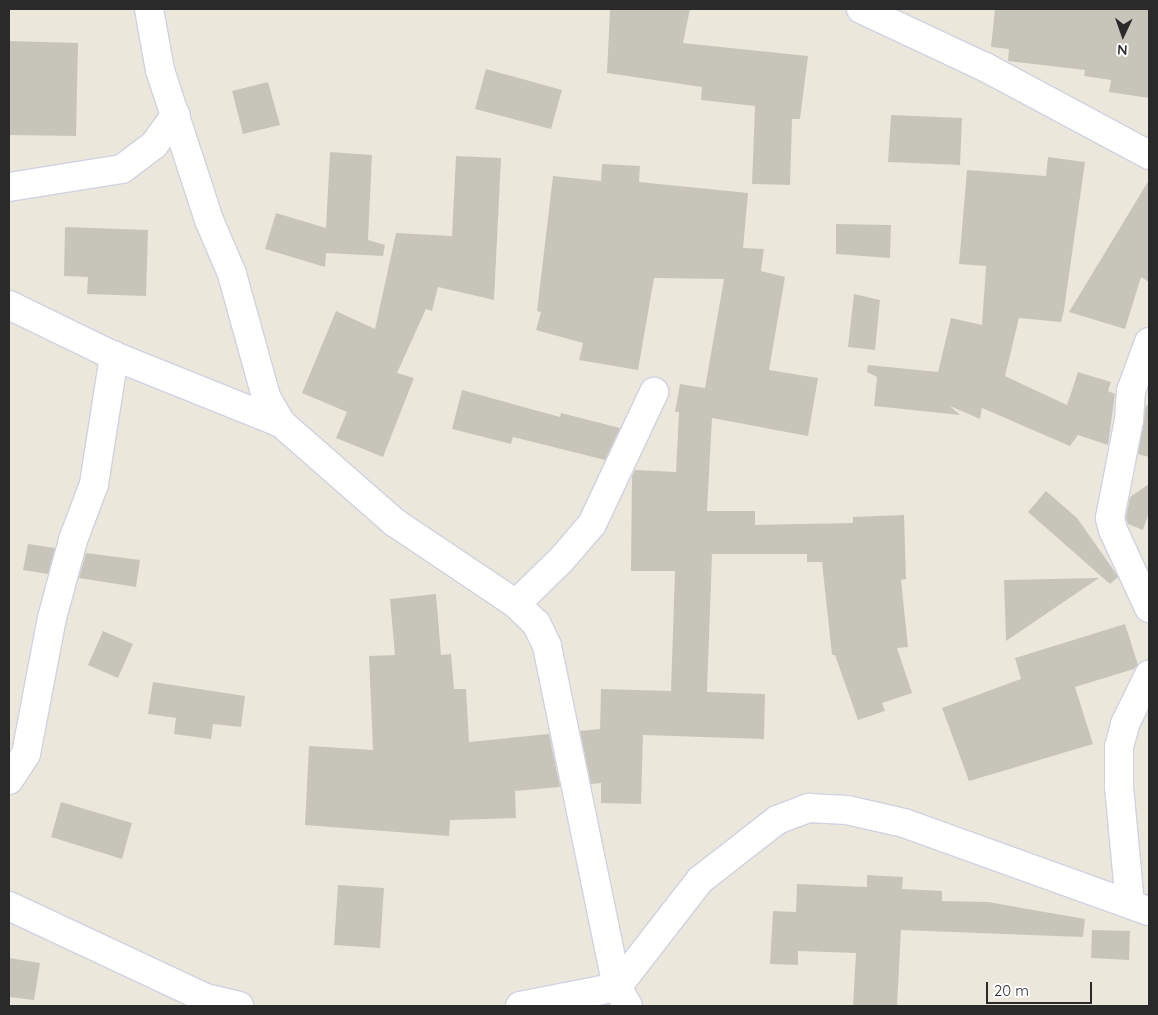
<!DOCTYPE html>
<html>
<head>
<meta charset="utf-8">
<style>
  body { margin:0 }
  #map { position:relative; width:1158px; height:1015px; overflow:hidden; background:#ece7db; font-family:Quicksand,sans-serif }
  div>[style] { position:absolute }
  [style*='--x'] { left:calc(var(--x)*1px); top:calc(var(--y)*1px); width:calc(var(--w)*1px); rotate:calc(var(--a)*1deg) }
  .building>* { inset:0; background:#c7c5ba }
  .roads { filter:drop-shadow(1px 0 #d0d1e3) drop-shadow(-1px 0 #d0d1e3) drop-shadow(0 1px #d0d1e3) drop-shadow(0 -1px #d0d1e3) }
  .minor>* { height:28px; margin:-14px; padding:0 14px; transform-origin:14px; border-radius:14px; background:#fff }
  span { translate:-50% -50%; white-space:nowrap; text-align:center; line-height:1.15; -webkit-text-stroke:4.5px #fff; paint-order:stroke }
  .frame { position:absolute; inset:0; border:10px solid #2a2a2a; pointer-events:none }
  .north { position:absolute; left:1098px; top:10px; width:50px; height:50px; -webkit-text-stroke:4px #fff; paint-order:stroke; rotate:183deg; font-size:14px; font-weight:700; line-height:20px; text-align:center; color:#2a2a2a }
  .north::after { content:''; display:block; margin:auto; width:18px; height:22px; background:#2a2a2a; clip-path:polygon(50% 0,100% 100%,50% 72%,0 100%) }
  .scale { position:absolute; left:986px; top:982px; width:106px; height:22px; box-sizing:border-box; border:2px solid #2a2a2a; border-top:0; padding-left:6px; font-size:15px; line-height:18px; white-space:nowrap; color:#2a2a2a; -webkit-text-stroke:4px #fff; paint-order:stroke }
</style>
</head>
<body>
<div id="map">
  <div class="building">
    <div style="clip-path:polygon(610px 9px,690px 9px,683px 43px,808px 56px,800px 119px,792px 119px,790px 185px,752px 184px,755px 106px,701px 100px,702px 87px,607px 73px)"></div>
    <div style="clip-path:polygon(995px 9px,1149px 9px,1149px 98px,1109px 92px,1111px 80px,1084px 76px,1085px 70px,1008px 61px,1009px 49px,991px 47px)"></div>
    <div style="clip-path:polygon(9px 41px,78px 43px,76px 136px,9px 135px)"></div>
    <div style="clip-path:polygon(486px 69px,562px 90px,551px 129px,475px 109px)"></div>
    <div style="clip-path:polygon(268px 82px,280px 125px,243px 134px,232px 91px)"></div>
    <div style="clip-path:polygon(891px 115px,962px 118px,960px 165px,888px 162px)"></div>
    <div style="clip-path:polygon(330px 152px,372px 155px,368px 240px,385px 245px,383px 256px,326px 253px,325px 267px,265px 249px,276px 213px,326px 228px)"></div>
    <div style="clip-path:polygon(456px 156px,501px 158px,494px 300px,438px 287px,432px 311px,426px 309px,397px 373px,414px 378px,383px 457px,336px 438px,347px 412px,302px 393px,336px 311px,375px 329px,396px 233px,452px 236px)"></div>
    <div style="clip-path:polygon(1048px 157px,1085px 162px,1064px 310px,1061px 322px,1019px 318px,1005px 376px,1067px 405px,1078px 372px,1111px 382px,1108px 391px,1115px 394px,1108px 445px,1078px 435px,1070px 446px,982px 408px,980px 419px,950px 406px,960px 415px,874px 406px,877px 377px,867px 372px,868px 365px,938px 372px,951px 318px,982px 325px,986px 266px,959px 264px,967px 170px,1046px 176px)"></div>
    <div style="clip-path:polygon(602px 164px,640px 166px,639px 182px,748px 193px,743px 248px,764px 249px,761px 271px,785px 277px,769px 370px,818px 378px,808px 436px,712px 418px,707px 511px,755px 511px,755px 525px,853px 523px,853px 517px,904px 515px,906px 579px,901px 580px,908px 647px,897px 648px,912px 693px,882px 703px,885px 711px,858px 720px,835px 655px,832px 655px,822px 562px,807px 562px,807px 554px,712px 554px,707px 692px,765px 694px,764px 739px,643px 735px,641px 804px,601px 803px,601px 783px,591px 784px,580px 731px,600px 729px,601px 689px,671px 691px,675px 571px,631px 571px,632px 476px,635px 470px,676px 472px,679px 412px,675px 412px,680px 384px,705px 388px,724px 279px,654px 278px,638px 370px,579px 360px,583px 343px,536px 330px,541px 312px,537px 311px,553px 176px,601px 181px)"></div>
    <div style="clip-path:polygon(1149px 180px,1149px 282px,1141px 277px,1125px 329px,1069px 312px)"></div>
    <div style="clip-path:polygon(836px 224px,891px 225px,890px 258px,836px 254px)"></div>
    <div style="clip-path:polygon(65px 227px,148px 230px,146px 296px,87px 294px,88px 277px,64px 276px)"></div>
    <div style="clip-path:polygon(854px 294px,880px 300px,875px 350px,848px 347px)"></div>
    <div style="clip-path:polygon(462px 390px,560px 417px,561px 413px,620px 428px,605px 460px,513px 437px,511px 444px,452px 429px)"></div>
    <div style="clip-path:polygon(1146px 405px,1149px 406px,1149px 457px,1138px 454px)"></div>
    <div style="clip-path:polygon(1149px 484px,1149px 512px,1143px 530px,1128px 524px,1126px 518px,1130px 497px)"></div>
    <div style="clip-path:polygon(1046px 491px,1077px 518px,1115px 572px,1118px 577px,1110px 584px,1028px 512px)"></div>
    <div style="clip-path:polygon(28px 544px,55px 548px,48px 574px,23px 570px)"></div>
    <div style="clip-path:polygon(86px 553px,140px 560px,136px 587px,79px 578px)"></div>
    <div style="clip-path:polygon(1099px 578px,1006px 641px,1004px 580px)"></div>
    <div style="clip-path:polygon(436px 594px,441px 655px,451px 654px,454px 689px,466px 689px,469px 742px,549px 734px,560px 787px,515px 791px,516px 818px,450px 820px,449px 836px,305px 825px,309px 746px,373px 750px,369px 656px,395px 655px,390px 599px)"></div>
    <div style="clip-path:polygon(1125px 624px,1138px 665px,1134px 669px,1075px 687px,1093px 744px,969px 781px,942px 708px,1021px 679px,1015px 658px)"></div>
    <div style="clip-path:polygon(103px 631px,133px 644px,118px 678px,88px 665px)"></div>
    <div style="clip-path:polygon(153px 682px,245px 696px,241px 727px,213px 724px,211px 739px,174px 734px,176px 718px,148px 714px)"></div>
    <div style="clip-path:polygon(61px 802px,132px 823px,122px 859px,51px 837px)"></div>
    <div style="clip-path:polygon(867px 875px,903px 877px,902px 889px,942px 891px,942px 901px,988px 902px,1085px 919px,1083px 937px,901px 930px,897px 1006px,853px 1006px,856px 953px,798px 951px,798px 965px,770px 964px,773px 911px,796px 912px,797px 884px,867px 887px)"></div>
    <div style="clip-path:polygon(338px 885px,384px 888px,380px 948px,334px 945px)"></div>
    <div style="clip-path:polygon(1092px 930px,1130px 931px,1129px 960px,1091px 958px)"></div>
    <div style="clip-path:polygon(9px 958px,40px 963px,34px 1000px,9px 997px)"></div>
  </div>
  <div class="roads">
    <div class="minor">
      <div style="--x:149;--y:9;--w:62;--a:79.8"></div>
      <div style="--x:160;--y:70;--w:158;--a:71.9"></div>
      <div style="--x:209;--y:220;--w:59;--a:66.9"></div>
      <div style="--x:232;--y:274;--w:128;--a:74.5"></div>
      <div style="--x:266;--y:397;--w:30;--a:60"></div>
      <div style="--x:281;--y:423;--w:150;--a:41.2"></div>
      <div style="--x:394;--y:522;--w:147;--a:33.9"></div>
      <div style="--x:516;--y:604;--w:28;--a:44"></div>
      <div style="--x:536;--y:623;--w:25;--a:64"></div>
      <div style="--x:547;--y:646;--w:348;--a:78.4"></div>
      <div style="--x:617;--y:987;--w:22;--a:60"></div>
      <div style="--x:861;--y:9;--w:137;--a:25.1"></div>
      <div style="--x:985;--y:67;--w:186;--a:28.2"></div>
      <div style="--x:9;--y:187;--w:114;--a:-9.1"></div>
      <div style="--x:122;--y:169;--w:40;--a:-37"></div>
      <div style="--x:154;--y:145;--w:37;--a:-54"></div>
      <div style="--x:9;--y:305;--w:117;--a:25.9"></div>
      <div style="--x:114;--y:356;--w:180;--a:21.9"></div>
      <div style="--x:1149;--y:342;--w:52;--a:110.2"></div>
      <div style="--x:1131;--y:391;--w:29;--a:94"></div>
      <div style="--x:1129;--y:420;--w:100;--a:101"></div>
      <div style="--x:1110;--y:518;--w:12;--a:76"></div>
      <div style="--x:1113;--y:530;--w:86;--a:65.2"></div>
      <div style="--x:516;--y:604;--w:64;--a:-44.4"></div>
      <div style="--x:562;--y:559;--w:46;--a:-49.4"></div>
      <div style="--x:592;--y:524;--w:146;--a:-64.8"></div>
      <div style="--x:9;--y:780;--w:31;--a:-57"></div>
      <div style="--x:26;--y:754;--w:138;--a:-79.2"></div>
      <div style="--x:52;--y:618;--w:81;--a:-74.9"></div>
      <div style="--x:73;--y:540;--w:60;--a:-69.4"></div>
      <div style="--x:94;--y:484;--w:130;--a:-81.1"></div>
      <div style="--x:1130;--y:903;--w:118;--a:-95.4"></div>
      <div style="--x:1119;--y:786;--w:39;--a:-90"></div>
      <div style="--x:1119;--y:747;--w:24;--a:-75"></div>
      <div style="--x:1125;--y:724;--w:55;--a:-63.9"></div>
      <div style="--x:9;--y:906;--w:217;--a:25.1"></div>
      <div style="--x:205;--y:998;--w:35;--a:13"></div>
      <div style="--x:520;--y:1006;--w:99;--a:-11.1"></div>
      <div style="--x:617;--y:987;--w:135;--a:-52.2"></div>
      <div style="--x:700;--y:880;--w:98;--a:-37.9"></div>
      <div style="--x:777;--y:820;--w:34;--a:-21"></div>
      <div style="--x:809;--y:808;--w:38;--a:3"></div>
      <div style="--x:847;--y:810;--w:58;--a:12.8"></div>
      <div style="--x:904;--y:823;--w:260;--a:19.8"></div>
    </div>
  </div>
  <div class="frame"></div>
  <div class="north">N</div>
  <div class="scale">20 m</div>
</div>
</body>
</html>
